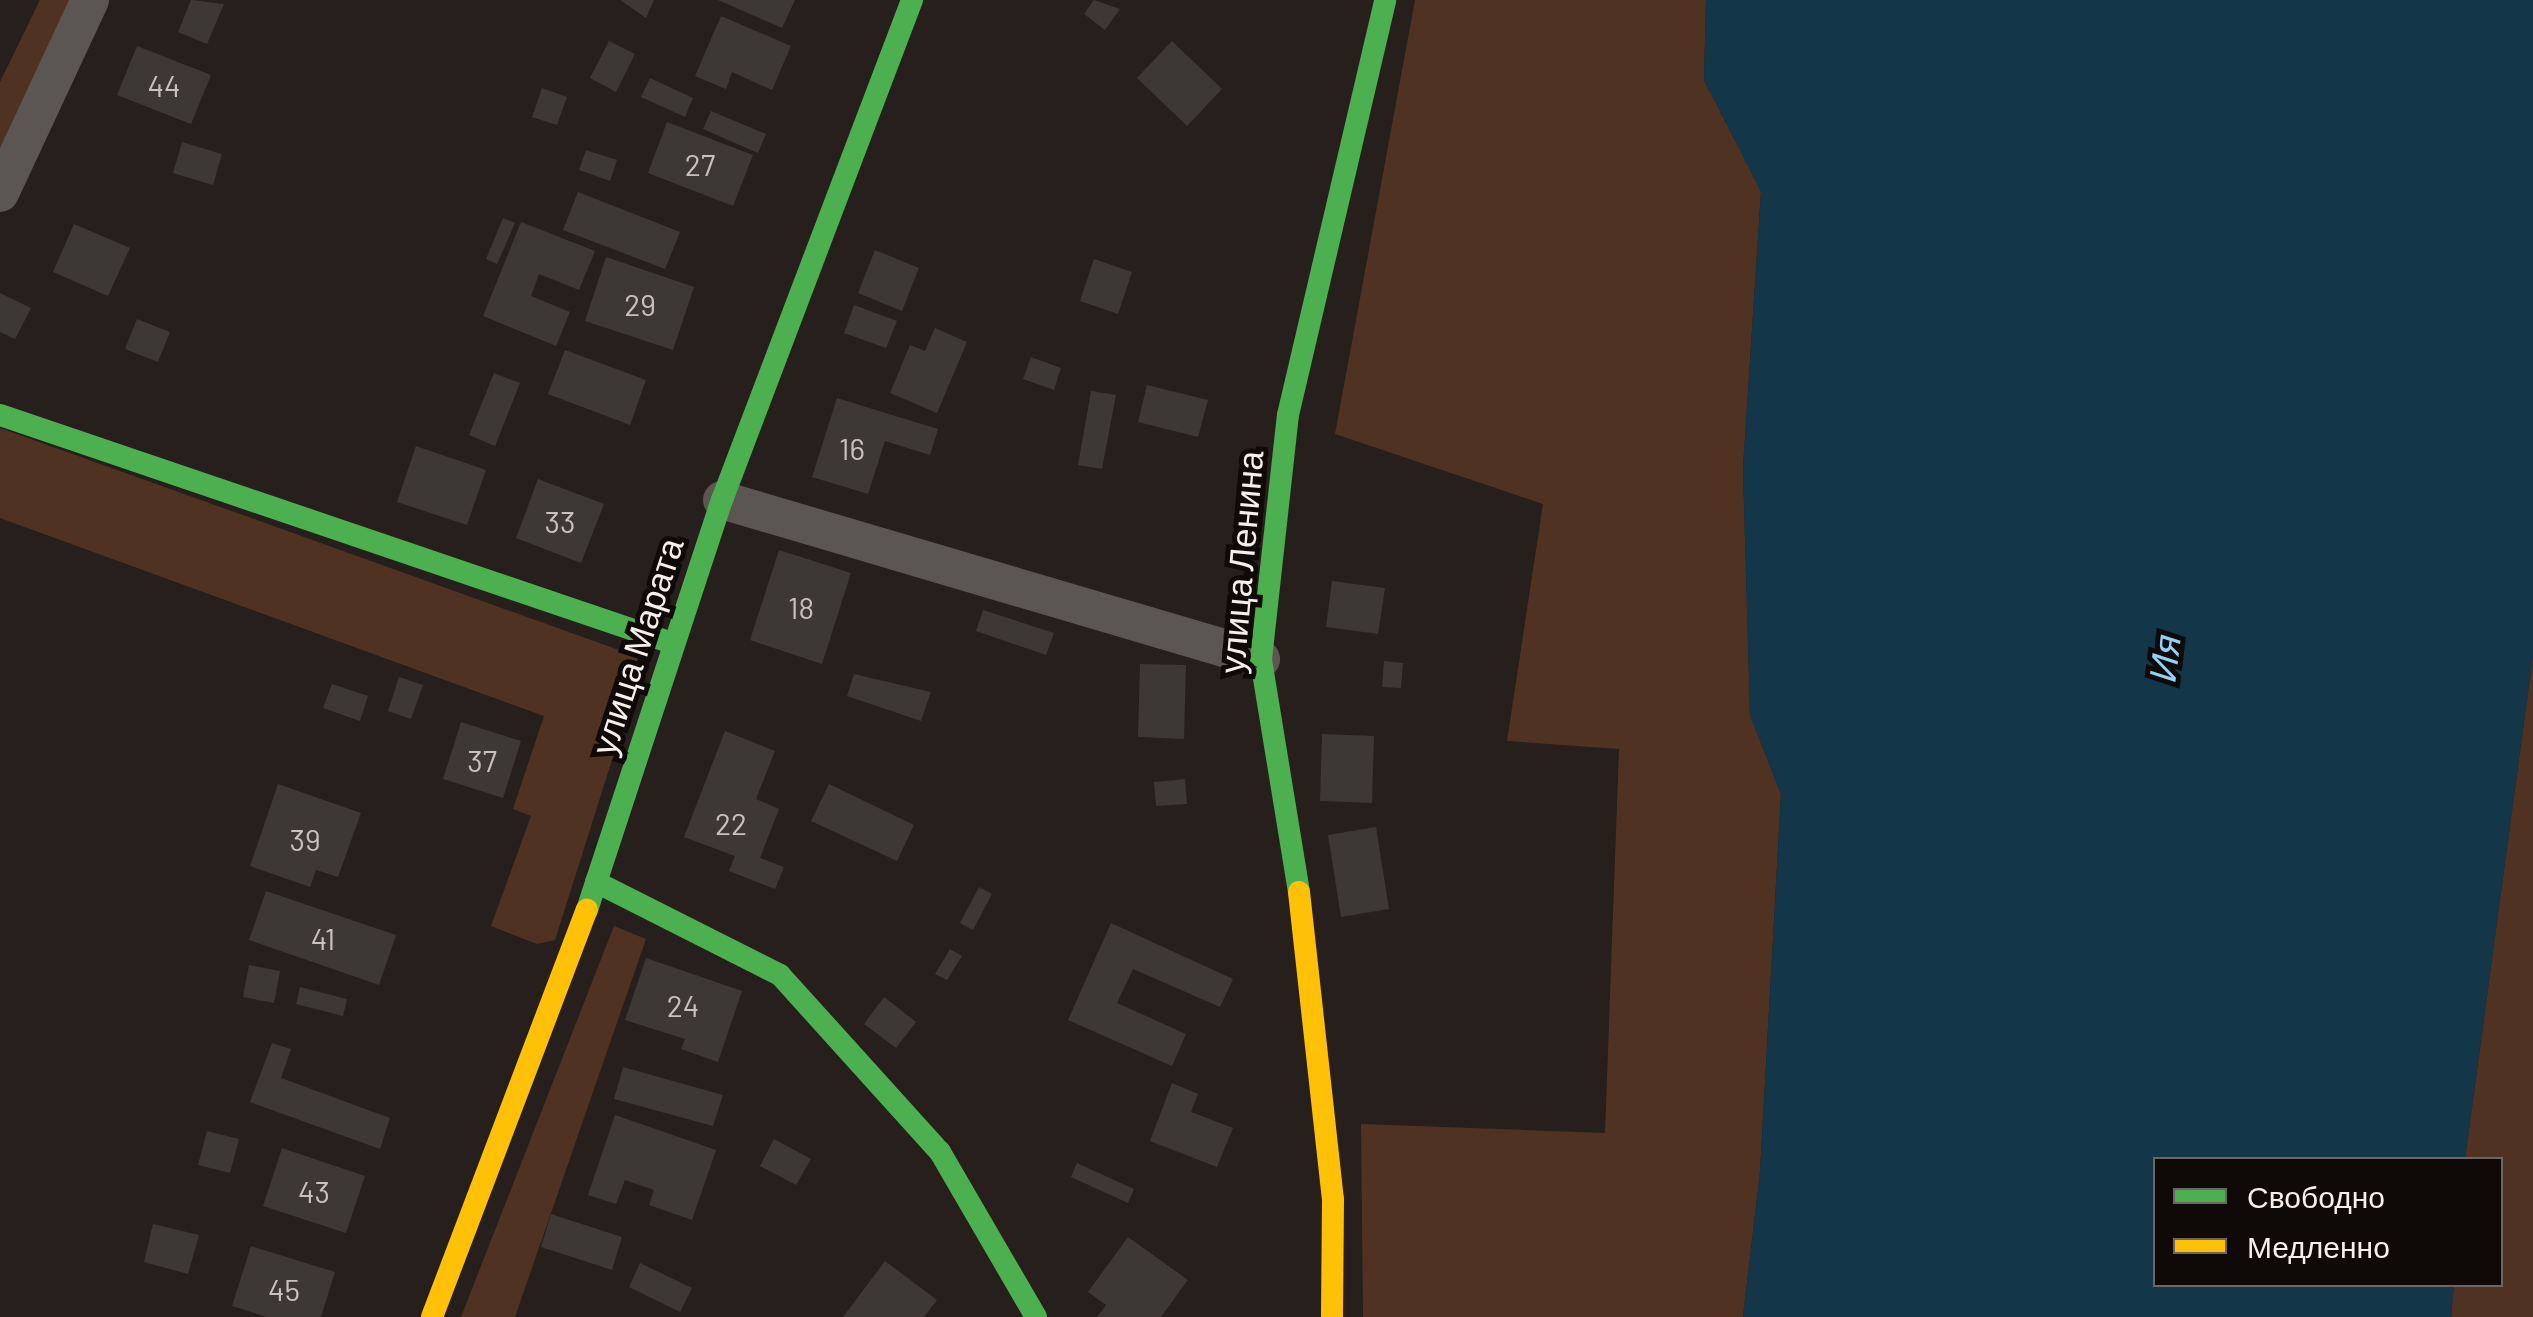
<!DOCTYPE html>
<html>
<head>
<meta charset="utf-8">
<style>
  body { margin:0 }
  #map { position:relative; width:2533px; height:1317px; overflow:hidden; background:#261f1c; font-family:Barlow,sans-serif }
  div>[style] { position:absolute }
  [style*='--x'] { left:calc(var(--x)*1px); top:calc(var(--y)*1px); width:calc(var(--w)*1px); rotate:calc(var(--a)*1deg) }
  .green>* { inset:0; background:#503223 }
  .water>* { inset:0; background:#143649 }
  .building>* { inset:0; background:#3e3835 }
  .street>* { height:38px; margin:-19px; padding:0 19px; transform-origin:19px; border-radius:19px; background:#5c5652 }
  .fast>* { height:22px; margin:-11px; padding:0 11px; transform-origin:11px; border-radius:11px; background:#4caf50 }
  .slow>* { height:22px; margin:-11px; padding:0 11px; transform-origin:11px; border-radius:11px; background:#ffc107 }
  span { translate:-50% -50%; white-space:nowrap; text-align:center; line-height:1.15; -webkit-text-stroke:10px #0f0907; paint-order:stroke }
  .number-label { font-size:30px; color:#cac1bd }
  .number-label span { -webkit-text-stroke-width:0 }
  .street-label { font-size:35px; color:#f8efea }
  .water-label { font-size:38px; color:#91d2fa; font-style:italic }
  .legend { position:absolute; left:2153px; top:1157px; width:350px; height:130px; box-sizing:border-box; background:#0f0907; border:2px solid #6c6562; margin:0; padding:12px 18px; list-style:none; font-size:30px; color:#f8efea }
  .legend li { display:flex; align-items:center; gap:20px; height:50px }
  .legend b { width:50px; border:2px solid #6c6562 }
</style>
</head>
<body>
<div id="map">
  <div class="green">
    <div style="clip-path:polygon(40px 0,71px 0,0 158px,0 82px)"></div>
    <div style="clip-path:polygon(1415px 0,1706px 0,1704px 80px,1761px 191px,1743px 468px,1750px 715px,1781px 794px,1760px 1172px,1743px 1317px,1363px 1317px,1361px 1124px,1605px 1133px,1619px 749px,1507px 741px,1543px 504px,1335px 434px)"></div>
    <div style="clip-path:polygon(0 428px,644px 659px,555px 940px,537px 944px,491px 926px,531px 816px,513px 809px,544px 716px,0 518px)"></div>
    <div style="clip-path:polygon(2533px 655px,2533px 1317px,2451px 1317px,2454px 1285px,2500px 1284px,2500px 1160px,2465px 1159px)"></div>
    <div style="clip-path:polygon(614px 926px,646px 939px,515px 1317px,461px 1317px)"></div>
  </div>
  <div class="water">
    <div style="clip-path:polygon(1706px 0,2533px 0,2533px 655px,2465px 1159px,2156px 1160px,2156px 1284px,2454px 1285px,2451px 1317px,1743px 1317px,1760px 1172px,1781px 794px,1750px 716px,1743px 468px,1761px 192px,1704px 80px)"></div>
  </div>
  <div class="building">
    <div style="clip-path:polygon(191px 0,224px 4px,207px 44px,178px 32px)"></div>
    <div style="clip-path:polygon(620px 0,654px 0,646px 18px)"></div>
    <div style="clip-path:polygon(718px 0,795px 0,782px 28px)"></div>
    <div style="clip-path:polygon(1094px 0,1120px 9px,1105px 30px,1084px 14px)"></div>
    <div style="clip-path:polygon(721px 16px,791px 46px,772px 90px,732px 72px,726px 89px,695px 76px)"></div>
    <div style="clip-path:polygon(609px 41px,635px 54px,616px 92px,590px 78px)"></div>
    <div style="clip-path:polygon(1172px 41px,1222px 89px,1187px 126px,1137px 78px)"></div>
    <div style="clip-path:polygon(137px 46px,211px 75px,191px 124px,117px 95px)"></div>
    <div style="clip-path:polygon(650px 78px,693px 98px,685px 117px,641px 97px)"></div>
    <div style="clip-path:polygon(542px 88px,567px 97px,557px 125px,532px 117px)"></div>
    <div style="clip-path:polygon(711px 111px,766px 134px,758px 153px,703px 129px)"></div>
    <div style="clip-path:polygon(667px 122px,753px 155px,733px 206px,648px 173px)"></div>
    <div style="clip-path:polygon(182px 142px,222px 154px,213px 185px,173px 173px)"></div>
    <div style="clip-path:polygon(586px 150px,617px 160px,610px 181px,579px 170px)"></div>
    <div style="clip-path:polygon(578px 192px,680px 232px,665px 269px,563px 230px)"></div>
    <div style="clip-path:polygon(503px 218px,515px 223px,497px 264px,486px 259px)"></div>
    <div style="clip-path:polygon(521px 222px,595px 251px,579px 290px,539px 274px,531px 296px,570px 312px,556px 346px,483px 316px)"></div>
    <div style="clip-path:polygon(74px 224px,130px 248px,108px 296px,53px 272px)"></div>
    <div style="clip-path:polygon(875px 250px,919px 268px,902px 311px,858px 293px)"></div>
    <div style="clip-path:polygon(606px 257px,694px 287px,673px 350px,585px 321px)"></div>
    <div style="clip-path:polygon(1094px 259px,1132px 272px,1118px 314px,1080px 301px)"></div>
    <div style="clip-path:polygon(0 293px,31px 308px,15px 339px,0 332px)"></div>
    <div style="clip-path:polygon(854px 305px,897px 321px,886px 348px,844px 333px)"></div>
    <div style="clip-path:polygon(137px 319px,170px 332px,158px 362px,125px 349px)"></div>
    <div style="clip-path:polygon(935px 328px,967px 342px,937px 413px,890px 393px,910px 345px,925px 351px)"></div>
    <div style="clip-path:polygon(565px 350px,646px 380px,630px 425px,548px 394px)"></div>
    <div style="clip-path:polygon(1031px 357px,1061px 368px,1054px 390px,1023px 379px)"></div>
    <div style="clip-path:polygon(494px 373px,520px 383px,495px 446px,469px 435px)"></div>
    <div style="clip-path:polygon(1147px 385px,1208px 400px,1198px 437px,1138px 422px)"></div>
    <div style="clip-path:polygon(1091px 391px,1116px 395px,1102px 469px,1078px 465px)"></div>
    <div style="clip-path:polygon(837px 398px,938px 429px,930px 455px,885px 441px,868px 494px,812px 477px)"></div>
    <div style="clip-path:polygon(416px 446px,486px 470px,467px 525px,397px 502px)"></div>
    <div style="clip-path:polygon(538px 479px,604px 504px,581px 563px,516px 538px)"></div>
    <div style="clip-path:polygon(779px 550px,851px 573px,822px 664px,750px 640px)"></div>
    <div style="clip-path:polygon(1332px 581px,1385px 588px,1378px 634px,1326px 627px)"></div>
    <div style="clip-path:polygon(983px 610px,1054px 633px,1046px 655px,976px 631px)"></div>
    <div style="clip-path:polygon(1384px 661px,1403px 663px,1401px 688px,1382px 687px)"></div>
    <div style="clip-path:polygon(1140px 664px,1186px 665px,1184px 739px,1138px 737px)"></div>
    <div style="clip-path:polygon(854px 674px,931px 692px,921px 721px,847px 696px)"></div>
    <div style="clip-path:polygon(399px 677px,423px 685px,411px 719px,388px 711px)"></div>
    <div style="clip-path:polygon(332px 684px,368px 696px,360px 721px,323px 708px)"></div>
    <div style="clip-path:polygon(461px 722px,521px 741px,503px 798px,443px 779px)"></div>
    <div style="clip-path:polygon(725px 731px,775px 751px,756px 799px,779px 809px,760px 858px,784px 867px,775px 889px,729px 871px,735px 856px,684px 837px)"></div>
    <div style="clip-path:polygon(1322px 734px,1374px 736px,1372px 803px,1320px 801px)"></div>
    <div style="clip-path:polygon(1185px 779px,1187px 804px,1156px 806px,1154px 782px)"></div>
    <div style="clip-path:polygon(278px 784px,361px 813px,338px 877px,316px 870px,310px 887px,250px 866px)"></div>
    <div style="clip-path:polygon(829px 784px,914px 825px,897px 861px,811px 821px)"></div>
    <div style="clip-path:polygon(1376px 827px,1389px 909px,1341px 917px,1328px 835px)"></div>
    <div style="clip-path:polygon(979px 887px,992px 894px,973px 930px,960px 923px)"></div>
    <div style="clip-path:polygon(266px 891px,396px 935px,379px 985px,249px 940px)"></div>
    <div style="clip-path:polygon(1111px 923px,1233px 979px,1220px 1007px,1133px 969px,1117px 1003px,1186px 1034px,1172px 1066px,1068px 1020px)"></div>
    <div style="clip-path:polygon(950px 949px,962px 956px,947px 980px,935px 974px)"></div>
    <div style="clip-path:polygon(646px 958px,742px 991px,718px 1062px,681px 1049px,685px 1039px,625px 1020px)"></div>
    <div style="clip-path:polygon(249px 965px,280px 971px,274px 1003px,243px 997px)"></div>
    <div style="clip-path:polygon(300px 987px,347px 999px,343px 1016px,296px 1004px)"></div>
    <div style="clip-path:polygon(884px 997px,916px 1022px,896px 1048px,864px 1024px)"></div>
    <div style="clip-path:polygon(272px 1043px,291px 1049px,281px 1078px,390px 1118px,380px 1149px,250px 1102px)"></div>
    <div style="clip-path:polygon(623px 1067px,723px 1095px,713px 1126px,614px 1099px)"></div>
    <div style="clip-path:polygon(1172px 1083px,1198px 1094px,1191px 1112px,1233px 1128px,1217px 1167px,1150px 1141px)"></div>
    <div style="clip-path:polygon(615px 1115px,716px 1150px,692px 1220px,649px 1205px,654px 1190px,625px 1180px,616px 1204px,588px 1195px)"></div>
    <div style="clip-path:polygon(207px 1131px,239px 1139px,230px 1173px,198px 1165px)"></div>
    <div style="clip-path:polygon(774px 1139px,811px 1159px,796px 1185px,760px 1166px)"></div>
    <div style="clip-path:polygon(282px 1148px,365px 1176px,346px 1233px,263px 1206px)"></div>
    <div style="clip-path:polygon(1077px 1163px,1134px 1189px,1128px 1203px,1071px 1177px)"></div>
    <div style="clip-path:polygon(551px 1214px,622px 1237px,612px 1270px,541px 1247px)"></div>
    <div style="clip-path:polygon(153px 1224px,199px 1235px,188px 1274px,144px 1262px)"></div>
    <div style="clip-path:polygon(1128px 1237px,1188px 1280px,1161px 1317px,1097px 1317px,1106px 1305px,1088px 1292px)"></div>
    <div style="clip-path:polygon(251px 1246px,335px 1272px,321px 1317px,267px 1317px,232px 1306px)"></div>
    <div style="clip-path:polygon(885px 1261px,937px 1300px,924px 1317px,843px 1317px)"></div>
    <div style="clip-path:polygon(640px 1263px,692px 1288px,680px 1312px,629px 1287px)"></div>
  </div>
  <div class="street">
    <div style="--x:0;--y:193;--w:213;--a:-65"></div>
    <div style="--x:722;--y:500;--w:562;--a:16.44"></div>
  </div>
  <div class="fast">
    <div style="--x:0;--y:415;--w:710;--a:18.74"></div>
    <div style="--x:596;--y:882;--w:206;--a:26.8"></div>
    <div style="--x:780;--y:975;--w:239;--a:47.9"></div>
    <div style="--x:940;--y:1152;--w:191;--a:59.8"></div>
    <div style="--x:1299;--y:892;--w:236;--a:-99.3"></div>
    <div style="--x:1261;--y:659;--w:245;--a:-83.7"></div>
    <div style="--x:1288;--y:415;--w:426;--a:-76.8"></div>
    <div style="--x:587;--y:910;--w:432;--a:-71.8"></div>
    <div style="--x:722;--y:500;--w:535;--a:-69.19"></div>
  </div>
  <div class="slow">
    <div style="--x:1299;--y:892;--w:310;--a:83.7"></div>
    <div style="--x:1333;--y:1200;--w:117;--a:90.5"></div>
    <div style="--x:432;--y:1317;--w:436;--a:-69.2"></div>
  </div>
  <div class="number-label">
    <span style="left:164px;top:85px">44</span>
    <span style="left:700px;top:164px">27</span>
    <span style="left:640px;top:304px">29</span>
    <span style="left:852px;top:448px">16</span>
    <span style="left:560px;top:521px">33</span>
    <span style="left:801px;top:607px">18</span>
    <span style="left:482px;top:760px">37</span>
    <span style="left:731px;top:823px">22</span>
    <span style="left:305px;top:839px">39</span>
    <span style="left:323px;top:938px">41</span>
    <span style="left:683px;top:1005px">24</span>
    <span style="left:314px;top:1191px">43</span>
    <span style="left:284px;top:1289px">45</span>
  </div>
  <div class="street-label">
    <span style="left:1240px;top:562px;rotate:-85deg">улица Ленина</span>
    <span style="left:636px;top:646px;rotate:-72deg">улица Марата</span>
  </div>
  <div class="water-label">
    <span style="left:2164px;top:658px;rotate:-83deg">Ия</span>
  </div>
  <ul class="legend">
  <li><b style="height:12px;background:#4caf50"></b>Свободно</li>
  <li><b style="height:12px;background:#ffc107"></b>Медленно</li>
  </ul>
</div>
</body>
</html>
